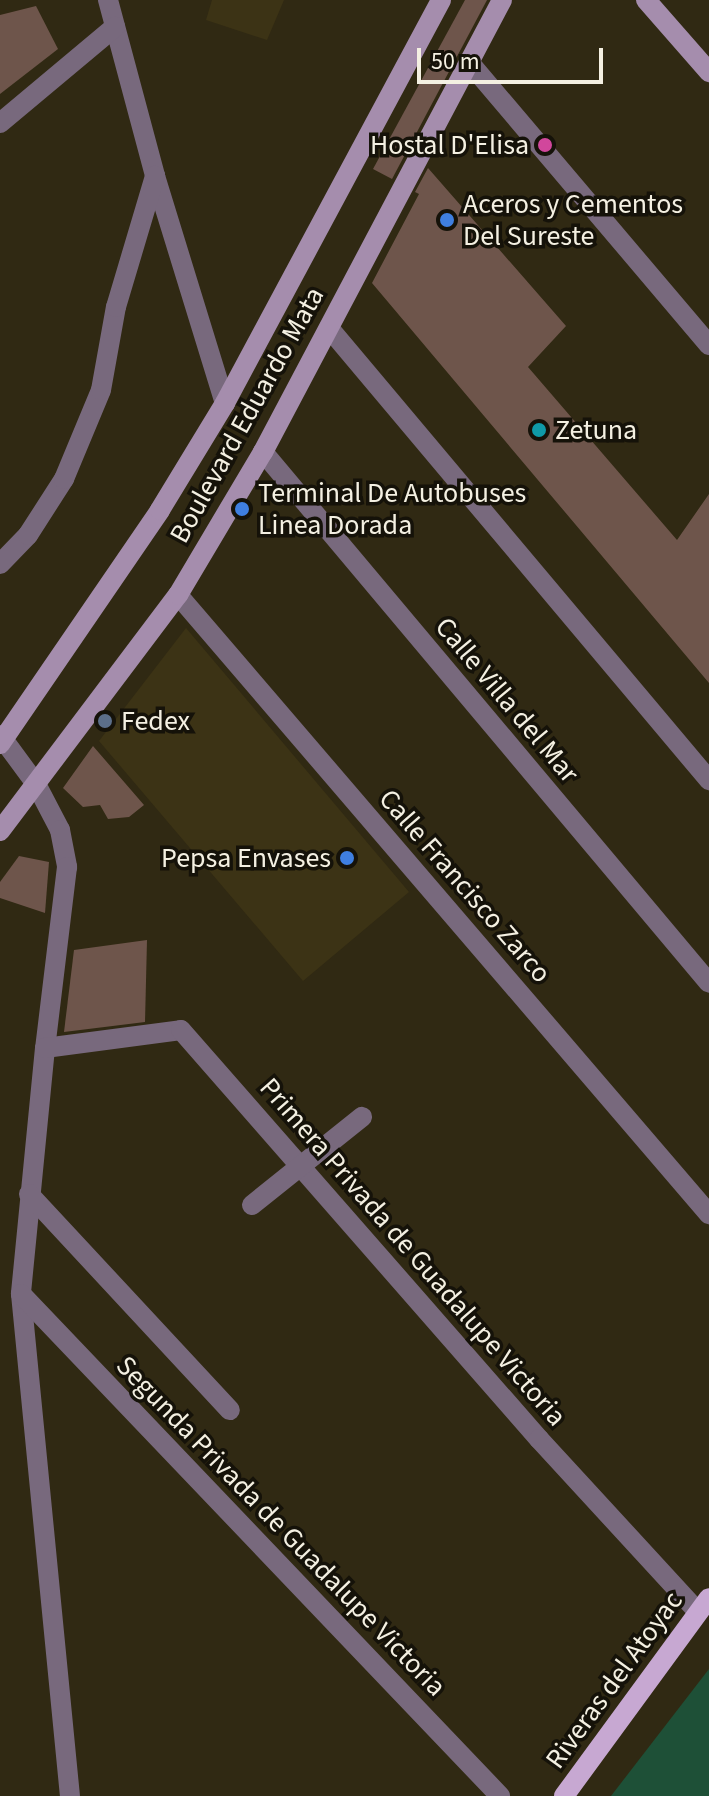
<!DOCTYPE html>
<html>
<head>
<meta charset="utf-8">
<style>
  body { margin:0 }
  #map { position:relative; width:709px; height:1796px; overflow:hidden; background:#302913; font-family:"Source Sans 3",sans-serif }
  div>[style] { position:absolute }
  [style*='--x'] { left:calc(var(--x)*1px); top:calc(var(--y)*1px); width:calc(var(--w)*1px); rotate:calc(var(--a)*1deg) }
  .built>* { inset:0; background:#3c3315 }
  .green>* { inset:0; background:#1e5037 }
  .building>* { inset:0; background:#6e554b }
  .street>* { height:20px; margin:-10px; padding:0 10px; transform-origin:10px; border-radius:10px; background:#78697d }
  .secondary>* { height:20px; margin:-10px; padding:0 10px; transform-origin:10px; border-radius:10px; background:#a58dad }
  .primary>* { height:20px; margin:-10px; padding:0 10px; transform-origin:10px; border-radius:10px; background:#c7a8d2 }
  .dots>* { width:22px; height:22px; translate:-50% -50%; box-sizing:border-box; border:4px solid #151209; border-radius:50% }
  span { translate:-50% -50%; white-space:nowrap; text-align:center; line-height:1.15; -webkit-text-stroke:7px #151209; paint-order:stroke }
  .poi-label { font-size:28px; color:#f4f0e2 }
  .right { translate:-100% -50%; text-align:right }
  .left { translate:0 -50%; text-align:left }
  .street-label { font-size:28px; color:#f4f0e2 }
  .scale { position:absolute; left:417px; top:48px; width:186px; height:36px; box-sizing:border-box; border:4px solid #f4f0e2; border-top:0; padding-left:10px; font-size:24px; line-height:28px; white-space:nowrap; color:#f4f0e2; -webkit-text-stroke:6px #151209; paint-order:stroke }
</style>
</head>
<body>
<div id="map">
  <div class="built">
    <div style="clip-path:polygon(212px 0,284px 0,267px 40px,206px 20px)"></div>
    <div style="clip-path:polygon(186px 628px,409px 892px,303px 981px,99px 741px)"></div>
  </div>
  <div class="green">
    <div style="clip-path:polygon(709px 1669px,709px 1796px,611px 1796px)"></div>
  </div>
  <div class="building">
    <div style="clip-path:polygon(465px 0,487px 0,392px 179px,373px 169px)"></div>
    <div style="clip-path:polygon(36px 6px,58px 49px,0 94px,0 15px)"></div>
    <div style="clip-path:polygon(428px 168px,566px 326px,528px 367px,677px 540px,709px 494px,709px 683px,372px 283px,419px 194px,415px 192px)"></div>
    <div style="clip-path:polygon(93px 746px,144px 805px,129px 817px,108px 819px,100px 805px,83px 807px,63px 788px)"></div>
    <div style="clip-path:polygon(19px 856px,49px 862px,45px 913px,0 898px,0 882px)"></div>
    <div style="clip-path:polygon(147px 940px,145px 1022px,64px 1032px,74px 950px)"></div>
  </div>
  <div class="street">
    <div style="--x:108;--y:0;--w:182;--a:75"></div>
    <div style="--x:155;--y:176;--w:238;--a:72.9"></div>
    <div style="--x:469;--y:62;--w:371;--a:49.7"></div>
    <div style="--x:0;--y:123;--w:150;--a:-39.9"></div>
    <div style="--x:329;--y:328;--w:591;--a:49.95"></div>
    <div style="--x:263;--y:452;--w:693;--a:49.97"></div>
    <div style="--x:0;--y:564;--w:40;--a:-46"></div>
    <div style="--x:28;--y:535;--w:67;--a:-57.3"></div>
    <div style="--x:64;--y:479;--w:96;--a:-67.4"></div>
    <div style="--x:101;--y:390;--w:84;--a:-79.8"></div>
    <div style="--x:116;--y:307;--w:137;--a:-73.4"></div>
    <div style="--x:178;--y:595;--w:816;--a:49.38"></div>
    <div style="--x:0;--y:735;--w:61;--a:53.7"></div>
    <div style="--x:36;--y:784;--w:52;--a:62.4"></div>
    <div style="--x:60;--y:830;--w:38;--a:79"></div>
    <div style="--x:67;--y:867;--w:182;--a:96.9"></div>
    <div style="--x:45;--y:1048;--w:247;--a:95.6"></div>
    <div style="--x:21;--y:1294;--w:504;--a:84.43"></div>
    <div style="--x:45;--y:1048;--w:137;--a:-7.5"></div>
    <div style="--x:181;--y:1030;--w:544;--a:48.8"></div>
    <div style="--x:539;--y:1439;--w:235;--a:47.4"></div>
    <div style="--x:29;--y:1194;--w:295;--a:47.1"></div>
    <div style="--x:252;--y:1205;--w:141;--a:-38.7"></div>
    <div style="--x:21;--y:1294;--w:694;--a:46.34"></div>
  </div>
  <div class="secondary">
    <div style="--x:646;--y:0;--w:96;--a:48.8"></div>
    <div style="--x:0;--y:744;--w:283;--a:-55.6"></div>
    <div style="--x:160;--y:510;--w:125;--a:-58.7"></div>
    <div style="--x:225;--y:403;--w:457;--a:-61.8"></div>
    <div style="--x:0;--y:831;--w:296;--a:-53"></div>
    <div style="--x:178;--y:595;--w:166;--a:-59.3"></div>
    <div style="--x:263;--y:452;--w:511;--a:-62.13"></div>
  </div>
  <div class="primary">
    <div style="--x:564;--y:1796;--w:245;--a:-53.8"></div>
  </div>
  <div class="dots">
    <div style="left:545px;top:145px;background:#d1479c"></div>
    <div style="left:447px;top:220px;background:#3f7fe0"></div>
    <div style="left:539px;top:430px;background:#0f9aa8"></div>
    <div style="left:242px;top:509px;background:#3f7fe0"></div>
    <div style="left:105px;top:721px;background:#5c6f8a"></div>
    <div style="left:347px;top:858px;background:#3f7fe0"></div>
  </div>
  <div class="poi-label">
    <span class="right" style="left:529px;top:145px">Hostal D'Elisa</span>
    <span class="left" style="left:463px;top:220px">Aceros y Cementos<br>Del Sureste</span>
    <span class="left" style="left:555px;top:430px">Zetuna</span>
    <span class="left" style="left:258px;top:509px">Terminal De Autobuses<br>Linea Dorada</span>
    <span class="left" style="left:121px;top:721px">Fedex</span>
    <span class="right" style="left:331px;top:858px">Pepsa Envases</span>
  </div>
  <div class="street-label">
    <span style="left:247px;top:415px;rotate:-61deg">Boulevard Eduardo Mata</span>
    <span style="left:507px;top:700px;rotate:50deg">Calle Villa del Mar</span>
    <span style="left:465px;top:886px;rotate:49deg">Calle Francisco Zarco</span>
    <span style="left:413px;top:1252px;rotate:49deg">Primera Privada de Guadalupe Victoria</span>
    <span style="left:281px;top:1526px;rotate:46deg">Segunda Privada de Guadalupe Victoria</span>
    <span style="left:614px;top:1680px;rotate:-54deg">Riveras del Atoyac</span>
  </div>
  <div class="scale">50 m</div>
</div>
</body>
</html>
